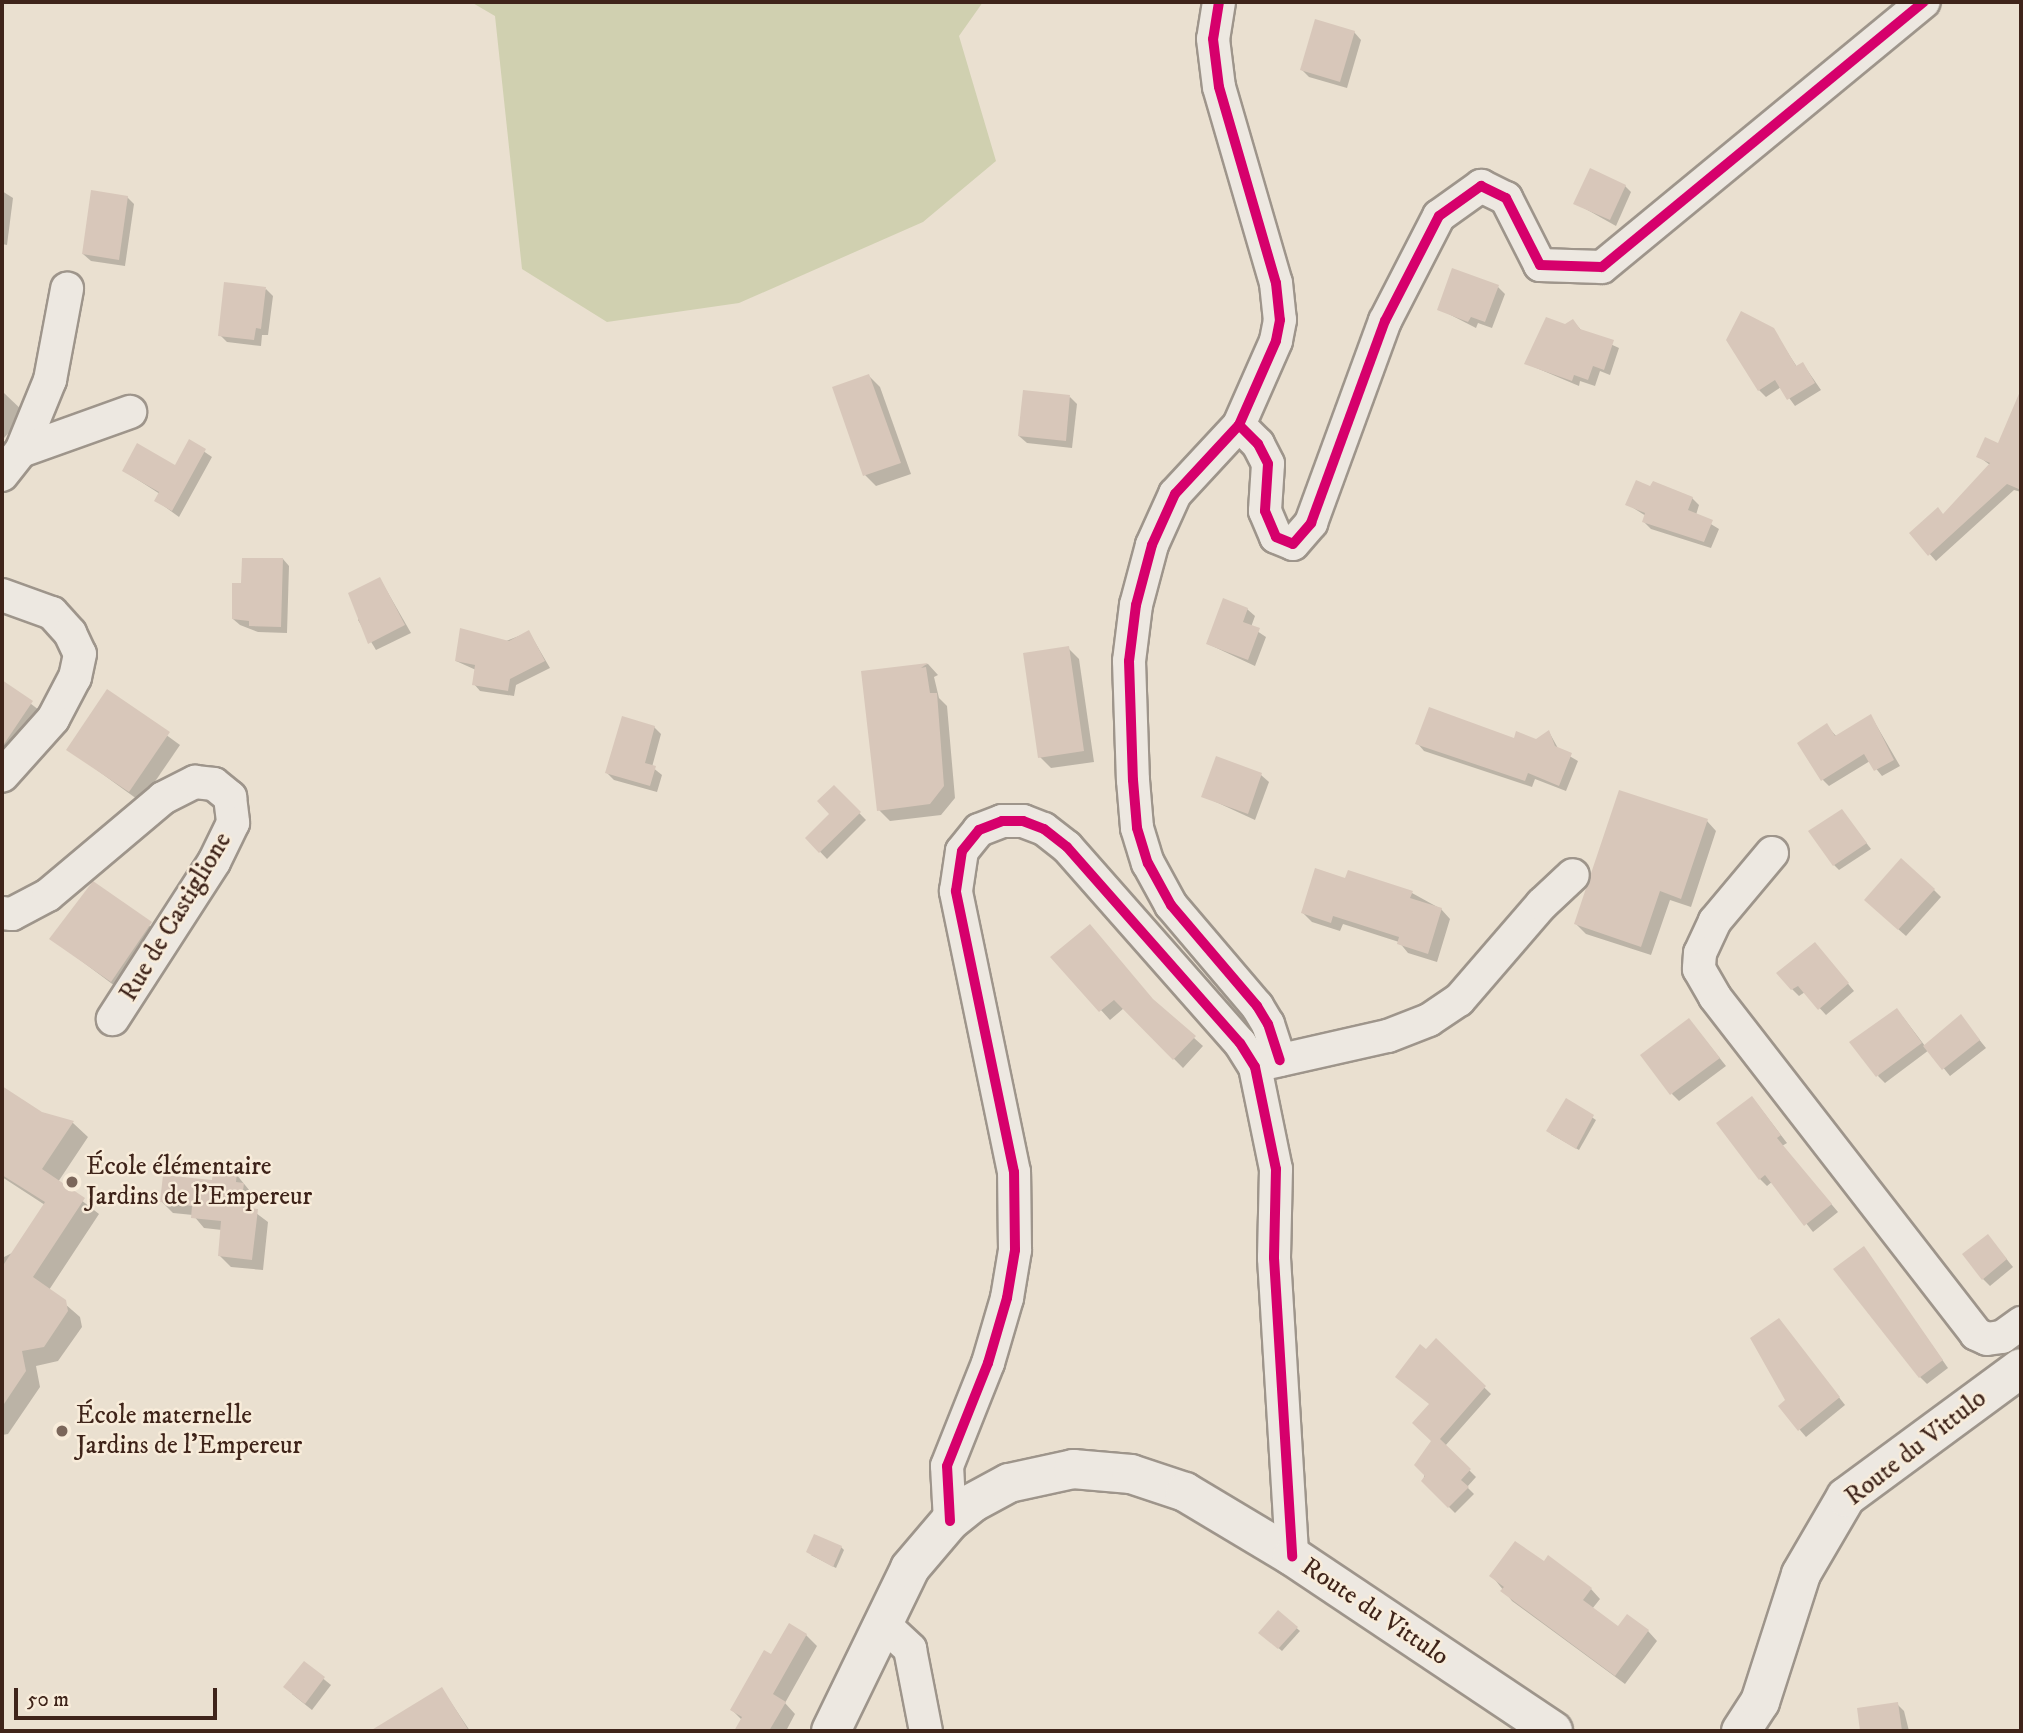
<!DOCTYPE html>
<html>
<head>
<meta charset="utf-8">
<style>
  body { margin:0 }
  #map { position:relative; width:2023px; height:1733px; overflow:hidden; background:#eae0d0; font-family:"IM FELL DW Pica",serif }
  div>[style] { position:absolute }
  [style*='--x'] { left:calc(var(--x)*1px); top:calc(var(--y)*1px); width:calc(var(--w)*1px); rotate:calc(var(--a)*1deg) }
  .green>* { inset:0; background:#d0d0b0 }
  .shadow>* { inset:0; background:#0003 }
  .building>* { inset:0; background:#d8c7ba }
  .roads { filter:drop-shadow(2px 0 #9e958b) drop-shadow(-2px 0 #9e958b) drop-shadow(0 2px #9e958b) drop-shadow(0 -2px #9e958b) }
  .street>* { height:32px; margin:-16px; padding:0 16px; transform-origin:16px; border-radius:16px; background:#ede8e1 }
  .secondary>* { height:38px; margin:-19px; padding:0 19px; transform-origin:19px; border-radius:19px; background:#ede8e1 }
  .cycleway>* { height:10px; margin:-5px; padding:0 5px; transform-origin:5px; border-radius:5px; background:#d6006c }
  .dots>* { width:19px; height:19px; translate:-50% -50%; box-sizing:border-box; border:4px solid #f8ecda; border-radius:50% }
  span { translate:-50% -50%; white-space:nowrap; text-align:center; line-height:1.15; -webkit-text-stroke:5px #f8ecda; paint-order:stroke }
  .street-label { font-size:26px; color:#3f241a }
  .poi-label { font-size:26px; color:#3f241a }
  .left { translate:0 -50%; text-align:left }
  .frame { position:absolute; inset:0; border:4px solid #3f241a; pointer-events:none }
  .scale { position:absolute; left:14px; top:1688px; width:203px; height:32px; box-sizing:border-box; border:4px solid #3f241a; border-top:0; padding-left:9px; font-size:21px; line-height:24px; white-space:nowrap; color:#3f241a; -webkit-text-stroke:5px #f8ecda; paint-order:stroke }
</style>
</head>
<body>
<div id="map">
  <div class="green">
    <div style="clip-path:polygon(471px 2px,983px 2px,959px 36px,996px 161px,923px 222px,739px 303px,607px 322px,522px 269px,495px 16px)"></div>
  </div>
  <div class="shadow">
    <div style="clip-path:polygon(1354px 32px,1361px 40px,1347px 88px,1309px 77px,1302px 70px)"></div>
    <div style="clip-path:polygon(1625px 186px,1631px 192px,1616px 226px,1575px 203px)"></div>
    <div style="clip-path:polygon(2px 191px,13px 198px,7px 245px,2px 244px)"></div>
    <div style="clip-path:polygon(127px 197px,134px 204px,125px 266px,91px 261px,83px 254px)"></div>
    <div style="clip-path:polygon(1498px 287px,1505px 294px,1492px 328px,1478px 323px,1476px 328px,1439px 309px)"></div>
    <div style="clip-path:polygon(266px 289px,273px 296px,268px 335px,262px 335px,261px 346px,227px 342px,220px 335px)"></div>
    <div style="clip-path:polygon(1573px 321px,1582px 331px,1619px 348px,1610px 375px,1600px 371px,1595px 386px,1580px 381px,1579px 386px,1527px 364px)"></div>
    <div style="clip-path:polygon(1773px 330px,1797px 367px,1803px 364px,1821px 390px,1795px 406px,1781px 387px,1766px 397px,1759px 390px)"></div>
    <div style="clip-path:polygon(869px 376px,880px 387px,911px 474px,876px 486px,865px 475px,834px 388px)"></div>
    <div style="clip-path:polygon(4px 393px,26px 414px,4px 438px,2px 395px)"></div>
    <div style="clip-path:polygon(1070px 397px,1077px 404px,1072px 448px,1027px 443px,1019px 436px)"></div>
    <div style="clip-path:polygon(2007px 426px,2021px 431px,2021px 492px,2014px 490px,1936px 561px,1911px 533px,1943px 516px,1990px 465px,1978px 456px,1999px 445px)"></div>
    <div style="clip-path:polygon(190px 442px,212px 457px,179px 517px,157px 501px,160px 494px,124px 471px,176px 467px)"></div>
    <div style="clip-path:polygon(1692px 498px,1699px 505px,1696px 515px,1719px 529px,1711px 548px,1651px 529px,1644px 522px,1646px 516px,1627px 504px)"></div>
    <div style="clip-path:polygon(283px 559px,289px 566px,287px 633px,258px 632px,240px 625px,233px 619px,243px 585px)"></div>
    <div style="clip-path:polygon(380px 579px,411px 633px,376px 650px,358px 620px)"></div>
    <div style="clip-path:polygon(1247px 609px,1255px 616px,1251px 627px,1266px 637px,1255px 666px,1208px 644px)"></div>
    <div style="clip-path:polygon(529px 632px,550px 668px,516px 685px,514px 696px,480px 691px,474px 684px,476px 670px,456px 661px)"></div>
    <div style="clip-path:polygon(1068px 648px,1079px 659px,1094px 762px,1051px 768px,1040px 757px)"></div>
    <div style="clip-path:polygon(928px 664px,938px 675px,934px 677px,939px 698px,947px 706px,955px 798px,941px 815px,890px 821px,879px 810px,862px 673px)"></div>
    <div style="clip-path:polygon(2px 682px,43px 713px,2px 769px)"></div>
    <div style="clip-path:polygon(107px 692px,180px 745px,141px 802px,68px 749px)"></div>
    <div style="clip-path:polygon(1871px 716px,1900px 766px,1882px 776px,1870px 761px,1829px 786px,1823px 780px,1827px 726px,1837px 737px)"></div>
    <div style="clip-path:polygon(654px 727px,661px 734px,652px 767px,662px 775px,657px 792px,614px 780px,607px 773px)"></div>
    <div style="clip-path:polygon(1549px 732px,1559px 750px,1578px 761px,1566px 791px,1535px 779px,1532px 787px,1424px 751px,1418px 744px,1536px 741px)"></div>
    <div style="clip-path:polygon(1217px 759px,1261px 775px,1269px 782px,1255px 820px,1203px 796px)"></div>
    <div style="clip-path:polygon(834px 787px,866px 820px,827px 859px,807px 838px,832px 814px)"></div>
    <div style="clip-path:polygon(1842px 811px,1871px 849px,1839px 870px,1834px 865px)"></div>
    <div style="clip-path:polygon(1707px 821px,1716px 831px,1691px 907px,1670px 900px,1651px 955px,1586px 934px,1576px 924px)"></div>
    <div style="clip-path:polygon(1346px 880px,1412px 893px,1441px 909px,1450px 919px,1437px 962px,1408px 953px,1399px 942px,1343px 924px,1340px 931px,1312px 922px,1303px 913px)"></div>
    <div style="clip-path:polygon(93px 884px,162px 935px,123px 992px,52px 939px)"></div>
    <div style="clip-path:polygon(1934px 890px,1941px 897px,1906px 936px,1873px 907px)"></div>
    <div style="clip-path:polygon(1821px 951px,1854px 991px,1826px 1015px,1805px 992px,1799px 996px,1792px 989px)"></div>
    <div style="clip-path:polygon(1053px 957px,1157px 1005px,1203px 1046px,1183px 1068px,1124px 1008px,1110px 1020px)"></div>
    <div style="clip-path:polygon(1903px 1017px,1925px 1046px,1961px 1017px,1986px 1048px,1950px 1076px,1929px 1050px,1885px 1083px,1878px 1076px)"></div>
    <div style="clip-path:polygon(1695px 1027px,1726px 1066px,1679px 1101px,1672px 1094px)"></div>
    <div style="clip-path:polygon(2px 1088px,42px 1114px,73px 1123px,88px 1137px,58px 1182px,99px 1214px,49px 1290px,80px 1317px,82px 1327px,58px 1361px,36px 1366px,40px 1387px,8px 1434px,2px 1435px,2px 1258px,14px 1252px,45px 1205px,2px 1177px)"></div>
    <div style="clip-path:polygon(1566px 1100px,1596px 1120px,1579px 1150px,1551px 1134px)"></div>
    <div style="clip-path:polygon(1758px 1105px,1787px 1143px,1782px 1146px,1838px 1212px,1813px 1232px,1773px 1181px,1767px 1186px,1760px 1179px)"></div>
    <div style="clip-path:polygon(236px 1174px,254px 1196px,252px 1210px,268px 1222px,263px 1270px,231px 1267px,220px 1256px,222px 1230px,204px 1228px,193px 1215px,173px 1213px,162px 1202px)"></div>
    <div style="clip-path:polygon(1988px 1236px,2013px 1267px,1990px 1286px,1983px 1279px)"></div>
    <div style="clip-path:polygon(1864px 1248px,1948px 1368px,1927px 1384px,1920px 1377px)"></div>
    <div style="clip-path:polygon(1779px 1320px,1845px 1405px,1806px 1437px,1800px 1430px)"></div>
    <div style="clip-path:polygon(1436px 1341px,1491px 1394px,1445px 1446px,1476px 1477px,1467px 1487px,1474px 1494px,1455px 1513px,1423px 1481px,1433px 1441px,1427px 1351px)"></div>
    <div style="clip-path:polygon(841px 1547px,844px 1550px,836px 1568px,811px 1555px)"></div>
    <div style="clip-path:polygon(1544px 1564px,1591px 1589px,1600px 1599px,1592px 1609px,1618px 1629px,1648px 1631px,1657px 1641px,1625px 1684px,1512px 1601px,1492px 1576px)"></div>
    <div style="clip-path:polygon(1278px 1612px,1300px 1631px,1282px 1651px,1261px 1633px)"></div>
    <div style="clip-path:polygon(806px 1635px,817px 1646px,785px 1703px,795px 1714px,786px 1731px,736px 1731px,742px 1720px,732px 1710px,772px 1656px)"></div>
    <div style="clip-path:polygon(304px 1663px,331px 1685px,312px 1710px,292px 1694px)"></div>
    <div style="clip-path:polygon(442px 1689px,470px 1731px,387px 1731px,384px 1725px)"></div>
    <div style="clip-path:polygon(1897px 1704px,1904px 1711px,1909px 1731px,1863px 1731px,1859px 1710px)"></div>
  </div>
  <div class="building">
    <div style="clip-path:polygon(1315px 19px,1355px 31px,1340px 82px,1300px 70px)"></div>
    <div style="clip-path:polygon(1590px 168px,1626px 185px,1610px 220px,1573px 204px)"></div>
    <div style="clip-path:polygon(91px 190px,128px 196px,119px 260px,82px 254px)"></div>
    <div style="clip-path:polygon(1452px 268px,1499px 285px,1485px 322px,1471px 317px,1468px 322px,1437px 310px)"></div>
    <div style="clip-path:polygon(224px 282px,266px 287px,261px 329px,256px 328px,254px 340px,218px 336px)"></div>
    <div style="clip-path:polygon(1741px 311px,1774px 328px,1796px 366px,1803px 362px,1815px 383px,1787px 400px,1775px 380px,1758px 391px,1726px 340px)"></div>
    <div style="clip-path:polygon(1546px 317px,1565px 324px,1573px 319px,1580px 329px,1614px 340px,1604px 370px,1593px 366px,1588px 380px,1574px 375px,1572px 381px,1524px 364px)"></div>
    <div style="clip-path:polygon(869px 374px,901px 463px,863px 476px,832px 387px)"></div>
    <div style="clip-path:polygon(2021px 389px,2021px 490px,2007px 484px,1928px 556px,1909px 533px,1938px 507px,1943px 514px,1990px 463px,1976px 457px,1985px 437px,1998px 443px)"></div>
    <div style="clip-path:polygon(1023px 390px,1070px 395px,1066px 441px,1018px 436px)"></div>
    <div style="clip-path:polygon(189px 439px,206px 449px,172px 511px,154px 501px,159px 492px,122px 471px,137px 443px,175px 465px)"></div>
    <div style="clip-path:polygon(1636px 480px,1650px 486px,1653px 481px,1693px 497px,1688px 510px,1713px 520px,1704px 542px,1642px 522px,1645px 513px,1625px 505px)"></div>
    <div style="clip-path:polygon(242px 558px,283px 558px,281px 627px,249px 626px,249px 621px,232px 619px,232px 583px,241px 583px)"></div>
    <div style="clip-path:polygon(380px 577px,405px 625px,368px 644px,348px 593px)"></div>
    <div style="clip-path:polygon(1223px 598px,1248px 608px,1243px 622px,1260px 628px,1248px 660px,1206px 644px)"></div>
    <div style="clip-path:polygon(460px 628px,509px 641px,529px 630px,545px 661px,510px 679px,508px 691px,472px 685px,475px 665px,455px 661px)"></div>
    <div style="clip-path:polygon(1069px 646px,1084px 751px,1038px 758px,1023px 653px)"></div>
    <div style="clip-path:polygon(928px 663px,921px 668px,926px 667px,930px 693px,937px 693px,944px 786px,930px 804px,877px 811px,861px 671px)"></div>
    <div style="clip-path:polygon(2px 680px,33px 701px,2px 747px)"></div>
    <div style="clip-path:polygon(107px 689px,170px 732px,129px 792px,66px 750px)"></div>
    <div style="clip-path:polygon(1429px 707px,1514px 738px,1516px 731px,1536px 739px,1549px 730px,1555px 746px,1572px 753px,1559px 786px,1528px 773px,1525px 781px,1415px 744px)"></div>
    <div style="clip-path:polygon(1871px 714px,1894px 760px,1874px 771px,1864px 754px,1821px 781px,1797px 743px,1827px 723px,1835px 736px)"></div>
    <div style="clip-path:polygon(622px 716px,655px 726px,645px 763px,656px 766px,650px 786px,605px 773px)"></div>
    <div style="clip-path:polygon(1216px 756px,1262px 773px,1248px 814px,1201px 797px)"></div>
    <div style="clip-path:polygon(834px 785px,861px 812px,819px 853px,805px 838px,829px 814px,817px 801px)"></div>
    <div style="clip-path:polygon(1619px 790px,1708px 819px,1681px 899px,1660px 891px,1641px 947px,1574px 924px)"></div>
    <div style="clip-path:polygon(1842px 809px,1867px 843px,1833px 866px,1808px 831px)"></div>
    <div style="clip-path:polygon(1901px 858px,1935px 889px,1898px 930px,1864px 900px)"></div>
    <div style="clip-path:polygon(1315px 868px,1345px 878px,1348px 870px,1413px 891px,1410px 898px,1442px 908px,1428px 954px,1397px 944px,1399px 937px,1333px 916px,1331px 923px,1301px 913px)"></div>
    <div style="clip-path:polygon(93px 881px,152px 922px,111px 982px,49px 939px)"></div>
    <div style="clip-path:polygon(1090px 924px,1153px 999px,1196px 1036px,1173px 1060px,1114px 1000px,1099px 1012px,1050px 957px)"></div>
    <div style="clip-path:polygon(1815px 942px,1849px 983px,1818px 1010px,1798px 986px,1791px 990px,1776px 973px)"></div>
    <div style="clip-path:polygon(1897px 1008px,1922px 1043px,1876px 1077px,1849px 1042px)"></div>
    <div style="clip-path:polygon(1961px 1014px,1980px 1040px,1942px 1070px,1923px 1046px)"></div>
    <div style="clip-path:polygon(1689px 1018px,1720px 1058px,1670px 1095px,1640px 1055px)"></div>
    <div style="clip-path:polygon(2px 1086px,42px 1112px,74px 1121px,42px 1169px,85px 1198px,33px 1277px,66px 1300px,68px 1311px,44px 1347px,22px 1351px,26px 1371px,2px 1407px,2px 1267px,45px 1202px,2px 1175px)"></div>
    <div style="clip-path:polygon(1752px 1096px,1781px 1135px,1777px 1138px,1832px 1204px,1804px 1226px,1765px 1175px,1759px 1180px,1716px 1123px)"></div>
    <div style="clip-path:polygon(1566px 1098px,1594px 1115px,1576px 1149px,1546px 1131px)"></div>
    <div style="clip-path:polygon(213px 1170px,237px 1173px,236px 1182px,244px 1183px,241px 1207px,258px 1209px,252px 1260px,218px 1256px,221px 1221px,191px 1218px,192px 1206px,160px 1202px,163px 1175px,212px 1180px)"></div>
    <div style="clip-path:polygon(1988px 1234px,2007px 1259px,1982px 1280px,1962px 1254px)"></div>
    <div style="clip-path:polygon(1864px 1246px,1943px 1360px,1919px 1378px,1833px 1269px)"></div>
    <div style="clip-path:polygon(1779px 1318px,1840px 1397px,1798px 1431px,1778px 1406px,1785px 1400px,1750px 1338px)"></div>
    <div style="clip-path:polygon(1436px 1338px,1486px 1386px,1440px 1439px,1471px 1469px,1461px 1480px,1469px 1487px,1448px 1508px,1421px 1481px,1425px 1476px,1414px 1465px,1431px 1441px,1412px 1423px,1429px 1404px,1395px 1377px,1420px 1344px,1426px 1349px)"></div>
    <div style="clip-path:polygon(814px 1534px,842px 1546px,833px 1567px,806px 1552px)"></div>
    <div style="clip-path:polygon(1515px 1541px,1544px 1561px,1548px 1555px,1592px 1588px,1583px 1600px,1618px 1626px,1627px 1614px,1649px 1630px,1615px 1676px,1500px 1591px,1504px 1587px,1489px 1576px)"></div>
    <div style="clip-path:polygon(1278px 1610px,1298px 1627px,1278px 1649px,1258px 1633px)"></div>
    <div style="clip-path:polygon(789px 1623px,807px 1634px,773px 1694px,786px 1702px,769px 1731px,734px 1731px,742px 1717px,730px 1710px,764px 1650px,771px 1654px)"></div>
    <div style="clip-path:polygon(304px 1661px,325px 1677px,305px 1704px,283px 1687px)"></div>
    <div style="clip-path:polygon(442px 1687px,469px 1731px,370px 1731px)"></div>
    <div style="clip-path:polygon(1898px 1702px,1902px 1731px,1860px 1731px,1857px 1708px)"></div>
  </div>
  <div class="roads">
    <div class="street">
      <div style="--x:1219;--y:2;--w:37;--a:99"></div>
      <div style="--x:1213;--y:39;--w:48;--a:82.9"></div>
      <div style="--x:1219;--y:87;--w:204;--a:73.8"></div>
      <div style="--x:1276;--y:283;--w:37;--a:84"></div>
      <div style="--x:1280;--y:320;--w:21;--a:101"></div>
      <div style="--x:1276;--y:341;--w:92;--a:113.8"></div>
      <div style="--x:1239;--y:425;--w:94;--a:132.8"></div>
      <div style="--x:1175;--y:494;--w:56;--a:114.3"></div>
      <div style="--x:1152;--y:545;--w:62;--a:104.9"></div>
      <div style="--x:1136;--y:605;--w:56;--a:97.1"></div>
      <div style="--x:1129;--y:661;--w:119;--a:88.1"></div>
      <div style="--x:1133;--y:780;--w:48;--a:85.2"></div>
      <div style="--x:1137;--y:828;--w:37;--a:73"></div>
      <div style="--x:1148;--y:863;--w:48;--a:61.3"></div>
      <div style="--x:1171;--y:905;--w:133;--a:49.6"></div>
      <div style="--x:1257;--y:1006;--w:21;--a:59"></div>
      <div style="--x:1268;--y:1024;--w:38;--a:72"></div>
      <div style="--x:1239;--y:425;--w:27;--a:45"></div>
      <div style="--x:1258;--y:444;--w:22;--a:63"></div>
      <div style="--x:1268;--y:464;--w:47;--a:93.7"></div>
      <div style="--x:1265;--y:511;--w:28;--a:67"></div>
      <div style="--x:1276;--y:537;--w:18;--a:22"></div>
      <div style="--x:1293;--y:544;--w:28;--a:-49"></div>
      <div style="--x:1311;--y:523;--w:215;--a:-69.9"></div>
      <div style="--x:1385;--y:321;--w:118;--a:-62.8"></div>
      <div style="--x:1439;--y:216;--w:52;--a:-35.5"></div>
      <div style="--x:1481;--y:186;--w:28;--a:26"></div>
      <div style="--x:1506;--y:198;--w:75;--a:63.1"></div>
      <div style="--x:1540;--y:265;--w:62;--a:1.8"></div>
      <div style="--x:1602;--y:267;--w:417;--a:-39.5"></div>
      <div style="--x:21;--y:451;--w:77;--a:-67.8"></div>
      <div style="--x:50;--y:380;--w:93;--a:-79.4"></div>
      <div style="--x:2;--y:475;--w:31;--a:-52"></div>
      <div style="--x:21;--y:451;--w:116;--a:-19.7"></div>
      <div style="--x:2;--y:595;--w:53;--a:19.8"></div>
      <div style="--x:52;--y:613;--w:27;--a:48"></div>
      <div style="--x:70;--y:633;--w:23;--a:65"></div>
      <div style="--x:80;--y:654;--w:24;--a:102"></div>
      <div style="--x:75;--y:677;--w:47;--a:117.6"></div>
      <div style="--x:53;--y:719;--w:76;--a:131.8"></div>
      <div style="--x:1772;--y:853;--w:89;--a:130"></div>
      <div style="--x:1715;--y:921;--w:35;--a:115"></div>
      <div style="--x:1700;--y:953;--w:16;--a:94"></div>
      <div style="--x:1699;--y:969;--w:32;--a:60"></div>
      <div style="--x:1715;--y:997;--w:426;--a:52.2"></div>
      <div style="--x:1976;--y:1334;--w:12;--a:24"></div>
      <div style="--x:1987;--y:1339;--w:15;--a:-8"></div>
      <div style="--x:2002;--y:1337;--w:24;--a:-36"></div>
      <div style="--x:2;--y:913;--w:10;--a:6"></div>
      <div style="--x:12;--y:914;--w:41;--a:-27.8"></div>
      <div style="--x:48;--y:895;--w:150;--a:-40.1"></div>
      <div style="--x:163;--y:798;--w:36;--a:-27"></div>
      <div style="--x:195;--y:782;--w:19;--a:6"></div>
      <div style="--x:214;--y:784;--w:21;--a:39"></div>
      <div style="--x:230;--y:797;--w:26;--a:83"></div>
      <div style="--x:233;--y:823;--w:43;--a:116"></div>
      <div style="--x:214;--y:862;--w:187;--a:122.8"></div>
      <div style="--x:1259;--y:1065;--w:132;--a:-12.7"></div>
      <div style="--x:1388;--y:1036;--w:44;--a:-21.3"></div>
      <div style="--x:1429;--y:1020;--w:36;--a:-34"></div>
      <div style="--x:1459;--y:1000;--w:127;--a:-49.2"></div>
      <div style="--x:1542;--y:904;--w:42;--a:-43.1"></div>
      <div style="--x:950;--y:1521;--w:55;--a:-93.1"></div>
      <div style="--x:947;--y:1466;--w:111;--a:-68.3"></div>
      <div style="--x:988;--y:1363;--w:68;--a:-73.7"></div>
      <div style="--x:1007;--y:1298;--w:49;--a:-80.5"></div>
      <div style="--x:1015;--y:1250;--w:78;--a:-90.7"></div>
      <div style="--x:1014;--y:1172;--w:287;--a:-101.7"></div>
      <div style="--x:956;--y:891;--w:40;--a:-81.5"></div>
      <div style="--x:962;--y:851;--w:27;--a:-51"></div>
      <div style="--x:979;--y:830;--w:25;--a:-21"></div>
      <div style="--x:1002;--y:821;--w:21;--a:0"></div>
      <div style="--x:1023;--y:821;--w:22;--a:21"></div>
      <div style="--x:1044;--y:829;--w:29;--a:38"></div>
      <div style="--x:1067;--y:847;--w:261;--a:48.6"></div>
      <div style="--x:1240;--y:1043;--w:28;--a:58"></div>
      <div style="--x:1255;--y:1067;--w:104;--a:78.4"></div>
      <div style="--x:1276;--y:1169;--w:89;--a:91.3"></div>
      <div style="--x:1274;--y:1258;--w:299;--a:86.5"></div>
      <div style="--x:879;--y:1627;--w:14;--a:21"></div>
      <div style="--x:892;--y:1632;--w:25;--a:43"></div>
      <div style="--x:910;--y:1649;--w:84;--a:79"></div>
    </div>
    <div class="secondary">
      <div style="--x:831;--y:1731;--w:181;--a:-64.1"></div>
      <div style="--x:910;--y:1568;--w:62;--a:-49.6"></div>
      <div style="--x:950;--y:1521;--w:28;--a:-39"></div>
      <div style="--x:972;--y:1503;--w:42;--a:-28.4"></div>
      <div style="--x:1009;--y:1483;--w:66;--a:-12.3"></div>
      <div style="--x:1073;--y:1469;--w:58;--a:4.9"></div>
      <div style="--x:1131;--y:1474;--w:57;--a:18.4"></div>
      <div style="--x:1185;--y:1492;--w:125;--a:30.9"></div>
      <div style="--x:1292;--y:1556;--w:314;--a:33.8"></div>
      <div style="--x:1741;--y:1731;--w:35;--a:-57"></div>
      <div style="--x:1760;--y:1702;--w:134;--a:-72.2"></div>
      <div style="--x:1801;--y:1574;--w:89;--a:-59.7"></div>
      <div style="--x:1846;--y:1497;--w:217;--a:-36.4"></div>
    </div>
  </div>
  <div class="cycleway">
    <div style="--x:1219;--y:2;--w:37;--a:99"></div>
    <div style="--x:1213;--y:39;--w:48;--a:82.9"></div>
    <div style="--x:1219;--y:87;--w:204;--a:73.8"></div>
    <div style="--x:1276;--y:283;--w:37;--a:84"></div>
    <div style="--x:1280;--y:320;--w:21;--a:101"></div>
    <div style="--x:1276;--y:341;--w:92;--a:113.8"></div>
    <div style="--x:1239;--y:425;--w:94;--a:132.8"></div>
    <div style="--x:1175;--y:494;--w:56;--a:114.3"></div>
    <div style="--x:1152;--y:545;--w:62;--a:104.9"></div>
    <div style="--x:1136;--y:605;--w:56;--a:97.1"></div>
    <div style="--x:1129;--y:661;--w:119;--a:88.1"></div>
    <div style="--x:1133;--y:780;--w:48;--a:85.2"></div>
    <div style="--x:1137;--y:828;--w:37;--a:73"></div>
    <div style="--x:1148;--y:863;--w:48;--a:61.3"></div>
    <div style="--x:1171;--y:905;--w:133;--a:49.6"></div>
    <div style="--x:1257;--y:1006;--w:21;--a:59"></div>
    <div style="--x:1268;--y:1024;--w:38;--a:72"></div>
    <div style="--x:1239;--y:425;--w:27;--a:45"></div>
    <div style="--x:1258;--y:444;--w:22;--a:63"></div>
    <div style="--x:1268;--y:464;--w:47;--a:93.7"></div>
    <div style="--x:1265;--y:511;--w:28;--a:67"></div>
    <div style="--x:1276;--y:537;--w:18;--a:22"></div>
    <div style="--x:1293;--y:544;--w:28;--a:-49"></div>
    <div style="--x:1311;--y:523;--w:215;--a:-69.9"></div>
    <div style="--x:1385;--y:321;--w:118;--a:-62.8"></div>
    <div style="--x:1439;--y:216;--w:52;--a:-35.5"></div>
    <div style="--x:1481;--y:186;--w:28;--a:26"></div>
    <div style="--x:1506;--y:198;--w:75;--a:63.1"></div>
    <div style="--x:1540;--y:265;--w:62;--a:1.8"></div>
    <div style="--x:1602;--y:267;--w:417;--a:-39.5"></div>
    <div style="--x:950;--y:1521;--w:55;--a:-93.1"></div>
    <div style="--x:947;--y:1466;--w:111;--a:-68.3"></div>
    <div style="--x:988;--y:1363;--w:68;--a:-73.7"></div>
    <div style="--x:1007;--y:1298;--w:49;--a:-80.5"></div>
    <div style="--x:1015;--y:1250;--w:78;--a:-90.7"></div>
    <div style="--x:1014;--y:1172;--w:287;--a:-101.7"></div>
    <div style="--x:956;--y:891;--w:40;--a:-81.5"></div>
    <div style="--x:962;--y:851;--w:27;--a:-51"></div>
    <div style="--x:979;--y:830;--w:25;--a:-21"></div>
    <div style="--x:1002;--y:821;--w:21;--a:0"></div>
    <div style="--x:1023;--y:821;--w:22;--a:21"></div>
    <div style="--x:1044;--y:829;--w:29;--a:38"></div>
    <div style="--x:1067;--y:847;--w:261;--a:48.6"></div>
    <div style="--x:1240;--y:1043;--w:28;--a:58"></div>
    <div style="--x:1255;--y:1067;--w:104;--a:78.4"></div>
    <div style="--x:1276;--y:1169;--w:89;--a:91.3"></div>
    <div style="--x:1274;--y:1258;--w:299;--a:86.5"></div>
  </div>
  <div class="dots">
    <div style="left:72px;top:1182px;background:#7b665a"></div>
    <div style="left:62px;top:1431px;background:#7b665a"></div>
  </div>
  <div class="street-label">
    <span style="left:176px;top:917px;rotate:-59deg">Rue de Castiglione</span>
    <span style="left:1916px;top:1448px;rotate:-38deg">Route du Vittulo</span>
    <span style="left:1375px;top:1612px;rotate:34deg">Route du Vittulo</span>
  </div>
  <div class="poi-label">
    <span class="left" style="left:86px;top:1182px">École élémentaire<br>Jardins de l'Empereur</span>
    <span class="left" style="left:76px;top:1431px">École maternelle<br>Jardins de l'Empereur</span>
  </div>
  <div class="frame"></div>
  <div class="scale">50 m</div>
</div>
</body>
</html>
